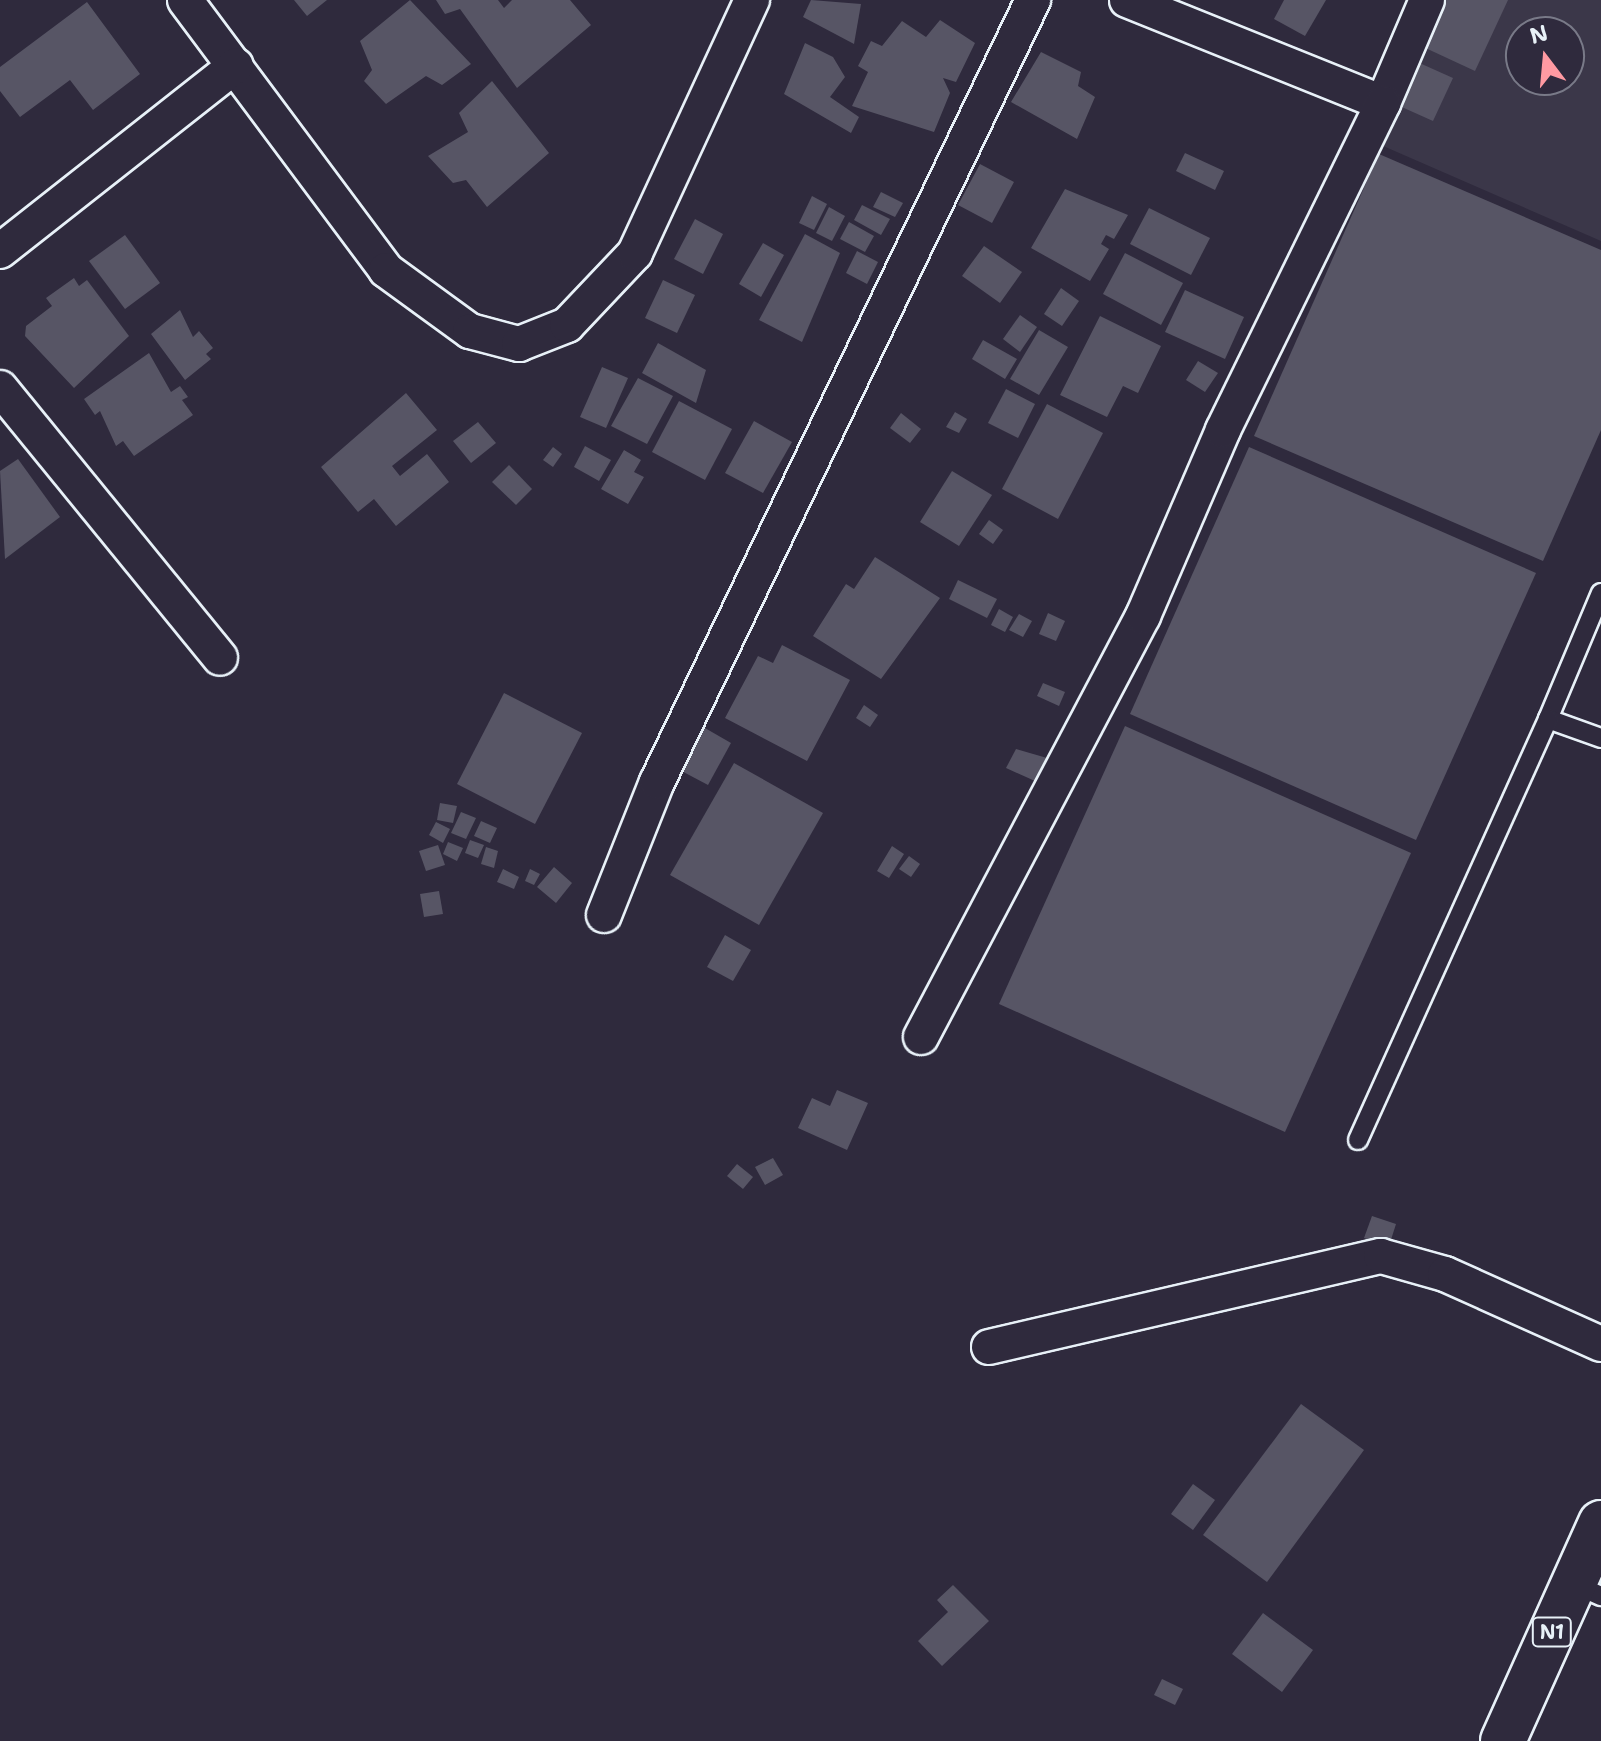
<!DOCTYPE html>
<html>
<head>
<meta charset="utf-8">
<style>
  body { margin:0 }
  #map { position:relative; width:1601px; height:1741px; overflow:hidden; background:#2f2a3d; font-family:"Shantell Sans",sans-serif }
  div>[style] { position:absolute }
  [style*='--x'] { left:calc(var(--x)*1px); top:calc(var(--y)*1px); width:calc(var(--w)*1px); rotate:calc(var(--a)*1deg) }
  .built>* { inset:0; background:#3b3749 }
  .building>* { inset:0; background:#575565 }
  .roads { filter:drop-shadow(2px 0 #e8f1f8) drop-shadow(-2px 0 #e8f1f8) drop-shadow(0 2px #e8f1f8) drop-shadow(0 -2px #e8f1f8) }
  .service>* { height:18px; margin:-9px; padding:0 9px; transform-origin:9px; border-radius:9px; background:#2f2a3d }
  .minor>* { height:34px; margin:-17px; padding:0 17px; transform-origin:17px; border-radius:17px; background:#2f2a3d }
  .trunk>* { height:44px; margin:-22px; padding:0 22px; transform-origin:22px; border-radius:22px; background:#2f2a3d }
  span { translate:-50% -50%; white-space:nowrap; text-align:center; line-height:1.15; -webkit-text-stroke:6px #2f2a3d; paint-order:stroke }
  .shield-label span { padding:2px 6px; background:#2f2a3d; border:2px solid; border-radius:6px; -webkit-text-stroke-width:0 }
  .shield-label { font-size:20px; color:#e8f1f8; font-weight:700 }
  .north { position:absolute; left:1505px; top:16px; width:80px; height:80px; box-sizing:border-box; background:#2f2a3d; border:2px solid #797a88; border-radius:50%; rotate:344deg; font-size:22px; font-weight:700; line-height:32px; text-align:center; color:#e8f1f8 }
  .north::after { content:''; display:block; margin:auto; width:28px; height:36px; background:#ff9aa2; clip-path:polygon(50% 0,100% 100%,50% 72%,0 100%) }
</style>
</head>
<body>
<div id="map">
  <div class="built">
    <div style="clip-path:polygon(evenodd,1435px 0,1601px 0,1601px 241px,1374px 142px,1435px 0,1521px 32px,1569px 32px,1569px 80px,1521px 80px,1521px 32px)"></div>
  </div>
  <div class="building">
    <div style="clip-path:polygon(294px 0,327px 0,307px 16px)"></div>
    <div style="clip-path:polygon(410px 0,471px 64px,442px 85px,426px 76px,386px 104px,364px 81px,372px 70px,360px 41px)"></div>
    <div style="clip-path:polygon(436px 0,498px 0,504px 8px,512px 0,570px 0,591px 25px,517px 88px,460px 9px,445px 14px)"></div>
    <div style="clip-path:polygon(811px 0,861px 4px,854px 44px,803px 17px)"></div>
    <div style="clip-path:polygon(1284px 0,1326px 0,1305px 36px,1274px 19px)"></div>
    <div style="clip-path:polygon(1441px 0,1508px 0,1475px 71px,1419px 45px)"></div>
    <div style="clip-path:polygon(87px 2px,140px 74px,93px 110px,70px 80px,20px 117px,0 91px,0 67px)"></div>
    <div style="clip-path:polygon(940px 20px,975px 43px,956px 82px,943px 78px,950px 93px,934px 132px,852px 106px,868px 72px,858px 66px,871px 41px,882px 46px,902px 21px,926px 37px)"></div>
    <div style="clip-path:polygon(805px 43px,833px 57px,845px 77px,830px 97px,859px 117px,851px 133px,784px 94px)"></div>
    <div style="clip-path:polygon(1041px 52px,1081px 72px,1078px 86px,1095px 97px,1077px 139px,1011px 102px)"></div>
    <div style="clip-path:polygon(1415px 61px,1453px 78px,1433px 121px,1395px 104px)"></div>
    <div style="clip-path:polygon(492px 81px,549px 153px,487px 207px,466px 180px,453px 183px,428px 156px,468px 132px,459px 113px)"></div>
    <div style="clip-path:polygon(1185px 153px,1224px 171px,1215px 190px,1176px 171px)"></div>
    <div style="clip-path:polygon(1379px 154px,1601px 250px,1601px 430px,1543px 561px,1254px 436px)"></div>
    <div style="clip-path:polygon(980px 164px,1014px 182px,992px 223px,958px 205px)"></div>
    <div style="clip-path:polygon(1065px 189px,1128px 215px,1114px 239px,1106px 235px,1101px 244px,1109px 249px,1090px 281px,1031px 248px)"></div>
    <div style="clip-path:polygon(881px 192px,903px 203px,895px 217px,873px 207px)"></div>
    <div style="clip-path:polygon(812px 196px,827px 204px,814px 230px,799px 223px)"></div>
    <div style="clip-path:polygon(862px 205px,890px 219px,881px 235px,854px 220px)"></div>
    <div style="clip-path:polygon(829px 207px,845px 216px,832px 241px,816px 233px)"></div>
    <div style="clip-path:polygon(1149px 208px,1210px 238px,1191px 275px,1130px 244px)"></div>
    <div style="clip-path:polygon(695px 219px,723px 234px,703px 274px,674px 259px)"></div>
    <div style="clip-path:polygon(849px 222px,874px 236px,865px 252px,840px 239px)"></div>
    <div style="clip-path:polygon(805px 234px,840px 253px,802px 342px,759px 320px)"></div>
    <div style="clip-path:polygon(125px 235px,160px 283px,125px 309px,89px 261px)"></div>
    <div style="clip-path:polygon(763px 243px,784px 255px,761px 297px,739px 284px)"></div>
    <div style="clip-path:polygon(984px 246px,1022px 272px,1000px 303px,962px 276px)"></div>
    <div style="clip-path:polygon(857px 251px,878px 262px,867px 284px,846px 273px)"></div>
    <div style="clip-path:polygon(1125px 253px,1183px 283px,1161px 325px,1103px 294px)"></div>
    <div style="clip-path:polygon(74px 278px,79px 286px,87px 280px,129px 336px,74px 388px,25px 336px,26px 326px,52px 306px,46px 298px)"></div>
    <div style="clip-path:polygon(663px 280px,695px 295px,677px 333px,645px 318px)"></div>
    <div style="clip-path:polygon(1061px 288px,1079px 301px,1062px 326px,1044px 314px)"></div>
    <div style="clip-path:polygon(1185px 290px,1244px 317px,1225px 359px,1165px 332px)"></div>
    <div style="clip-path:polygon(180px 310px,193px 337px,199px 331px,213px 348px,206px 354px,211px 359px,185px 380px,151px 334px)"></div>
    <div style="clip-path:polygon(1020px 315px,1037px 327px,1020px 352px,1003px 339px)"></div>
    <div style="clip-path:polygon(1100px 316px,1161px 346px,1138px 393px,1123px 386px,1107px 417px,1060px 395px)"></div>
    <div style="clip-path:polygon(1039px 330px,1068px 347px,1039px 395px,1010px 379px)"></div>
    <div style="clip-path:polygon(983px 340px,1017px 359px,1005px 379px,972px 359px)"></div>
    <div style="clip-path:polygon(658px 343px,706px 370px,696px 403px,642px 373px)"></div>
    <div style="clip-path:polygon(149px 353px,171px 392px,180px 386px,188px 397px,182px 400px,193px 415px,134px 456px,123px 441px,116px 446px,100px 411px,95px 415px,84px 399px)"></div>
    <div style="clip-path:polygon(1198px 361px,1218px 373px,1205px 392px,1186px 380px)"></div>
    <div style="clip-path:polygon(602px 367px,628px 378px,606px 428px,580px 417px)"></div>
    <div style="clip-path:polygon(638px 378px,673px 396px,647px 444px,611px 426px)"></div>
    <div style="clip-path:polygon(1006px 389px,1035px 404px,1018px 438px,988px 423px)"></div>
    <div style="clip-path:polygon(406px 393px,437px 430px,392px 466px,400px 476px,427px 454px,449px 482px,396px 526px,374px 499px,358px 512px,321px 467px)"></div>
    <div style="clip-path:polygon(679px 401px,732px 429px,705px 480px,652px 452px)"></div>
    <div style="clip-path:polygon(1047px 404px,1103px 433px,1058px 519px,1002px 489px)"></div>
    <div style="clip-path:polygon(955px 412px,967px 419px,959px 433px,946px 427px)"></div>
    <div style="clip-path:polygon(901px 413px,921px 429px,910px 443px,890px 428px)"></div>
    <div style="clip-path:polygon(754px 421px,792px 442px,763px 493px,725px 473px)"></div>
    <div style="clip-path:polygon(478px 422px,496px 443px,471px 463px,453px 441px)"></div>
    <div style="clip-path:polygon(585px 446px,611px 460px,599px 481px,574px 467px)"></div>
    <div style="clip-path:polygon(553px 447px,562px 454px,553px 467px,543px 460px)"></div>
    <div style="clip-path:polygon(1249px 447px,1536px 573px,1416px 840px,1130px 714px)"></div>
    <div style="clip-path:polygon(624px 450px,641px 460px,634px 472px,644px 477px,628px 504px,601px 489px)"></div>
    <div style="clip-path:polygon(18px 459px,60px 517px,5px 559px,0 471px)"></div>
    <div style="clip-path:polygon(509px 465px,532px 489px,516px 505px,492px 482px)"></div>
    <div style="clip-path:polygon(952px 471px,992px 495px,959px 546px,920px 522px)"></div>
    <div style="clip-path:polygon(989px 520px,1003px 530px,993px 544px,979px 534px)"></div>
    <div style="clip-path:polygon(875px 557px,940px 598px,881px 679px,813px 636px,846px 584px,854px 589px)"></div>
    <div style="clip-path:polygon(958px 580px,997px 599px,987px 618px,949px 599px)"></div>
    <div style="clip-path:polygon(999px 609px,1013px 617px,1005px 632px,991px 625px)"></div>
    <div style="clip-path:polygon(1048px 613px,1065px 621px,1056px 641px,1039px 634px)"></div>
    <div style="clip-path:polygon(1019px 614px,1032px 621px,1023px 637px,1009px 630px)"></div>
    <div style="clip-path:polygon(782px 645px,850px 680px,807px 761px,725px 718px,758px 656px,773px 663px)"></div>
    <div style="clip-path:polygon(1043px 683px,1065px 692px,1059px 706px,1037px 696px)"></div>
    <div style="clip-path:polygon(504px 693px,582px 733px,535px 824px,457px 784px)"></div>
    <div style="clip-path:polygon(864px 705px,878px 715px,870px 727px,856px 718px)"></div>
    <div style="clip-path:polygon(698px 724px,731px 743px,708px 785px,674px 767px)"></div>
    <div style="clip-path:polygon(1125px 726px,1411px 853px,1285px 1132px,999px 1004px)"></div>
    <div style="clip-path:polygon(1016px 749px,1047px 758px,1035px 781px,1006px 768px)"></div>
    <div style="clip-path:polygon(734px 763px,823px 813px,759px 925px,670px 875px)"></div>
    <div style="clip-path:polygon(440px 803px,457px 806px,453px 823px,437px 820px)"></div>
    <div style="clip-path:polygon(461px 812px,476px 818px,466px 839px,451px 833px)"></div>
    <div style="clip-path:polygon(481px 821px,497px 828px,490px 843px,474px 836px)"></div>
    <div style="clip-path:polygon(436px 822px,450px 829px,443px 843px,429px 835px)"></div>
    <div style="clip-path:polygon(470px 840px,484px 845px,478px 858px,465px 853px)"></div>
    <div style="clip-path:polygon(448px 842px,463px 848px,457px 861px,443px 854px)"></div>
    <div style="clip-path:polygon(438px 845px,445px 865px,426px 871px,419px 851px)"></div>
    <div style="clip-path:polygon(892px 846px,904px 854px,889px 878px,877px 871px)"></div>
    <div style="clip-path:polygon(486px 847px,498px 851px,494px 868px,481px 864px)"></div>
    <div style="clip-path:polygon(909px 856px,920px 864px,911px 877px,899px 869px)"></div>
    <div style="clip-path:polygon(554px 867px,572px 883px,556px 903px,537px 887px)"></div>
    <div style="clip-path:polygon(503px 869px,519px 877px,514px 889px,497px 882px)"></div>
    <div style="clip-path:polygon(530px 869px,540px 874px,534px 885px,525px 881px)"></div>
    <div style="clip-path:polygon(439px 891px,443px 914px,424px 917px,420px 894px)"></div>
    <div style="clip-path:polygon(725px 935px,751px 950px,733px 981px,707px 967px)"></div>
    <div style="clip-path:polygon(837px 1090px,868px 1103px,847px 1150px,798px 1128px,812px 1098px,830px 1106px)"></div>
    <div style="clip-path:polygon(773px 1158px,783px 1175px,765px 1185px,755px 1167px)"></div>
    <div style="clip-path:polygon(737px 1164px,753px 1177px,743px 1189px,727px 1176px)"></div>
    <div style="clip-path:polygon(1372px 1216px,1396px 1224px,1389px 1246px,1364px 1238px)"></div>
    <div style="clip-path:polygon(1301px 1404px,1364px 1450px,1267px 1582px,1203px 1535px)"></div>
    <div style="clip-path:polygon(1193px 1484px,1215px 1500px,1193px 1530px,1171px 1514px)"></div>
    <div style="clip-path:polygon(953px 1585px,989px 1621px,942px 1666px,918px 1641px,948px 1612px,937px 1600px)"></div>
    <div style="clip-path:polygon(1263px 1613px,1313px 1650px,1282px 1692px,1232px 1654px)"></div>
    <div style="clip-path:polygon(1162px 1679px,1183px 1689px,1175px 1705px,1154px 1695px)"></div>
  </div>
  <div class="roads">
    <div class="service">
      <div style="--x:1601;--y:593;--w:137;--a:112.8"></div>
      <div style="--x:1548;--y:719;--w:56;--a:19.7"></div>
      <div style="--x:1358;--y:1140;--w:462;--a:-65.7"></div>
      <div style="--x:1574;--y:1584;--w:30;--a:24"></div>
    </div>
    <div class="minor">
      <div style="--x:185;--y:0;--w:337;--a:53.3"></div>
      <div style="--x:386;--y:270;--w:104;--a:36"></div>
      <div style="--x:470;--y:331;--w:51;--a:14.9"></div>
      <div style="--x:519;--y:344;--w:52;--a:-21.6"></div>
      <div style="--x:567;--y:325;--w:99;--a:-46.6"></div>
      <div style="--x:635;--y:253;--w:279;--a:-65.2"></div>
      <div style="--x:1127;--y:0;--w:276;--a:21.9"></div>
      <div style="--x:1383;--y:103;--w:112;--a:-66.9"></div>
      <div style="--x:0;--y:251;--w:300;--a:-38.2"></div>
      <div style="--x:0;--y:388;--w:348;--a:50.8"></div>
      <div style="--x:604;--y:915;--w:143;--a:-68.3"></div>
      <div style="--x:657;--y:782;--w:868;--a:-64.32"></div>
      <div style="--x:921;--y:1037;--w:476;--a:-62.2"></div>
      <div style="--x:1143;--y:616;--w:202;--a:-66.7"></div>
      <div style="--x:1223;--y:430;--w:364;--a:-63.9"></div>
      <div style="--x:989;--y:1347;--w:402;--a:-13.1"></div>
      <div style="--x:1381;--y:1256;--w:66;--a:15.7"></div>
      <div style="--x:1445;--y:1274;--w:171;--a:24.2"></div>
    </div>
    <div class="trunk">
      <div style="--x:1503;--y:1741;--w:239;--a:-65.8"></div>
    </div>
  </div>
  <div class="shield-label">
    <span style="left:1552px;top:1632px">N1</span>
  </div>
  <div class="north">N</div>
</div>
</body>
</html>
